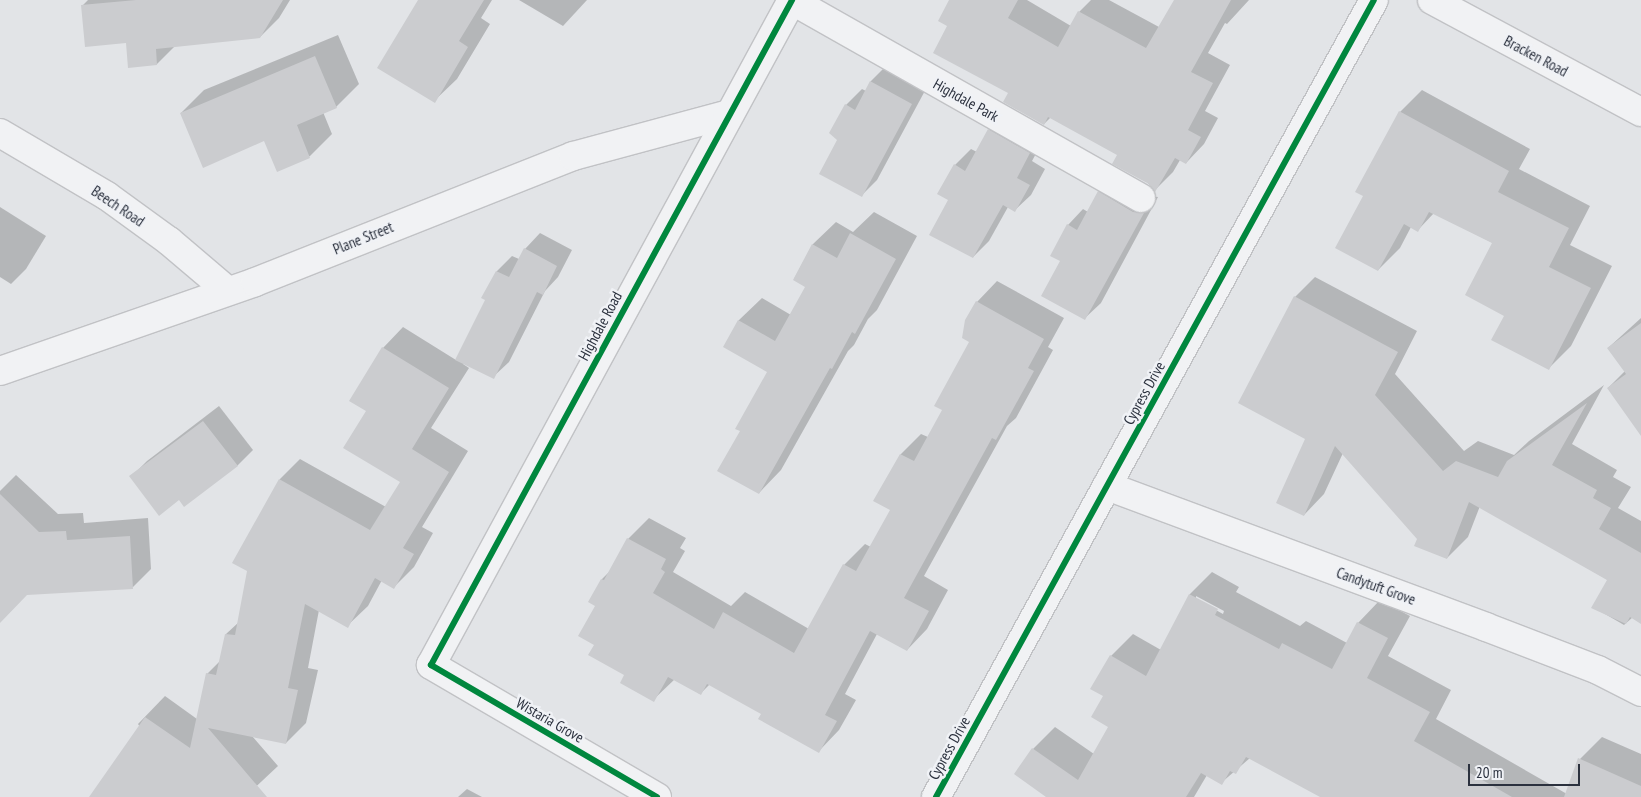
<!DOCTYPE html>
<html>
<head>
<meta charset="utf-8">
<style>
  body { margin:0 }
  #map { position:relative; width:1641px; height:797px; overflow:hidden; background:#e2e4e7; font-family:"PT Sans Narrow",sans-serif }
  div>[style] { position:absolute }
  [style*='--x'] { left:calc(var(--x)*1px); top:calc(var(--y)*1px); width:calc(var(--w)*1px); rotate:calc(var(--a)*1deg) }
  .shadow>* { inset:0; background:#0003 }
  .building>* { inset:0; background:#cbcccf }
  .roads { filter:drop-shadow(1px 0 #c1c2c5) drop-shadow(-1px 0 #c1c2c5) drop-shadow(0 1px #c1c2c5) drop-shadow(0 -1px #c1c2c5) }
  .minor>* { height:28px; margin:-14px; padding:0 14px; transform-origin:14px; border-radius:14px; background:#f1f2f4 }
  .cycleway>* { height:6px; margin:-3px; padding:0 3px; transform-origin:3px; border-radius:3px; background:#00873e }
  span { translate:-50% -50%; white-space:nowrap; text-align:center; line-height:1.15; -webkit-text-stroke:5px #f0f2f6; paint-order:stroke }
  .street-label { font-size:15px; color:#2b313e }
  .scale { position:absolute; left:1468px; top:764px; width:112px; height:22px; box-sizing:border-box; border:2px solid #2b313e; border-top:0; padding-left:6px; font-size:15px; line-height:18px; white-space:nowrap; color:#2b313e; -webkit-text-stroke:4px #f0f2f6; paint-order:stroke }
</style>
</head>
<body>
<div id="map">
  <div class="shadow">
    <div style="clip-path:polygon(88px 0,290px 0,279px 18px,260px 37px,175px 46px,157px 64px,129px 66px,127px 41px,82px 6px)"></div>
    <div style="clip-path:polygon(419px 0,492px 0,481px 18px,490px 24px,457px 79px,434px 101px)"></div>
    <div style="clip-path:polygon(519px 0,587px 0,563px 26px)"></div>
    <div style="clip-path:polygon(951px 0,1027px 0,1071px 26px,1079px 12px,1091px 0,1109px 0,1159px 27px,1175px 0,1249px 0,1227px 24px,1225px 23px,1208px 53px,1230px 65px,1205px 111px,1218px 118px,1204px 144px,1186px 163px,1180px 160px,1173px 172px,1155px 190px,1119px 155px,1051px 117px,1044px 124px,1010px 93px,949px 26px)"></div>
    <div style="clip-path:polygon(338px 35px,359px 84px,336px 107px,323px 112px,332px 134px,310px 156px,277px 170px,265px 140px,181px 113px,204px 90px)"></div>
    <div style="clip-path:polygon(887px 65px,927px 87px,877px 180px,861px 196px,838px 140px,846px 105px,862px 89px,866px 91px,871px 81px)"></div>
    <div style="clip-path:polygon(1422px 90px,1530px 149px,1519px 169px,1590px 206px,1570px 245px,1612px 266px,1571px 346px,1549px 368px,1505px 315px,1493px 243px,1434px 213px,1418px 230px,1411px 227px,1400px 248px,1378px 270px,1365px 196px,1400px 112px)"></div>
    <div style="clip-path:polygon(1005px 114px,1045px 137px,1032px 161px,1045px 169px,1031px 195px,1015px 210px,1008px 207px,989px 241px,973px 257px,950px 200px,939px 194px,955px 165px,971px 149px,977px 152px,989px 130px)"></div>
    <div style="clip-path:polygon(1114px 176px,1150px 196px,1158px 197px,1101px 303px,1085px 318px,1062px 260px,1068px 225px,1083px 209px,1088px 212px,1099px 192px)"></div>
    <div style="clip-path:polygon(0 207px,46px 236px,26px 269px,11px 284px,0 277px)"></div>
    <div style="clip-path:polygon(874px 212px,917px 236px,877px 310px,868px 319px,854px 345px,848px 351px,781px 470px,759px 493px,742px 430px,769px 371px,725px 346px,739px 320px,762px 298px,791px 315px,807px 286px,794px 279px,813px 244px,836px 222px,853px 232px)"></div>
    <div style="clip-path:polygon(540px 233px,572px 250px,558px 277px,545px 291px,509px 362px,493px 377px,464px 363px,463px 364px,469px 368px,431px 428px,468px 451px,422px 527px,433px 533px,414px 567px,394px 587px,382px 580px,368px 606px,347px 626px,319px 610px,308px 668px,318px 670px,306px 723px,286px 743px,252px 736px,278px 766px,245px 797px,91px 797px,140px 727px,138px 724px,165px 696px,197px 719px,207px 674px,221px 660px,226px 634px,239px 622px,280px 479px,300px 459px,386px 507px,401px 482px,368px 410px,383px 348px,403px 327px,456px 360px,487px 300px,497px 271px,512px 256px,519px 259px,525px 249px)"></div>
    <div style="clip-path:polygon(1315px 277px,1417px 331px,1395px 374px,1464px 451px,1478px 441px,1514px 455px,1529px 441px,1604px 385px,1572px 444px,1617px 470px,1613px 477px,1631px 487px,1618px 508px,1641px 521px,1641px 622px,1633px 617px,1624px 625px,1593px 607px,1608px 580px,1480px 506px,1468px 537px,1447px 558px,1418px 538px,1343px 453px,1324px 494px,1304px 515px,1307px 439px,1295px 297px)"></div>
    <div style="clip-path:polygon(997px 281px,1064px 318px,1048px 347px,1053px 350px,1016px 418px,1007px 426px,924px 576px,948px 590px,927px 629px,907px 650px,877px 634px,845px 694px,856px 700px,839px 730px,819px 751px,762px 713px,710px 684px,700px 694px,675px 679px,653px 700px,595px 644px,596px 605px,602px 579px,611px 570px,628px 539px,649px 518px,686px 538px,680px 548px,685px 551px,673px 572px,731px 606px,745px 592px,809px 629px,844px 565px,865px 544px,871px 547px,892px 510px,875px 500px,901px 454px,921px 434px,928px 437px,944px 410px,971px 341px,977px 302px)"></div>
    <div style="clip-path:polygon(1641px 318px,1641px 426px,1608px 388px,1625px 371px,1608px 348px)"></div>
    <div style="clip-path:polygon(219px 406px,253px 450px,237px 466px,180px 499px,131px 477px,147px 461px)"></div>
    <div style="clip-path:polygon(16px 475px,58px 514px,83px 513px,84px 523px,148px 518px,151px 569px,133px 587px,27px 594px,0 622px,0 491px)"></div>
    <div style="clip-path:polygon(evenodd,1212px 572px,1239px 587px,1236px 592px,1300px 626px,1306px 621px,1347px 643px,1358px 623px,1380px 600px,1410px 616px,1388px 656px,1451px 690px,1436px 719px,1567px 794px,1580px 759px,1602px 737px,1641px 754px,1641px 792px,1638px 797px,1323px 797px,1250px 758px,1221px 783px,1207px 775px,1194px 797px,1048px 797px,1033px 749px,1055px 727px,1094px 754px,1110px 726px,1105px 695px,1111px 656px,1133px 634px,1161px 650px,1190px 594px,1212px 572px,1196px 596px,1224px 611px,1223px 614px,1196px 599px,1196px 596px)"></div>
    <div style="clip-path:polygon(467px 789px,482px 797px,458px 797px)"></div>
  </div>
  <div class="building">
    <div style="clip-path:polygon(136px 0,283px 0,260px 38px,156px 49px,157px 65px,128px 68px,126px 43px,85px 47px,81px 5px)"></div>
    <div style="clip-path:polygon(418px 0,484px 0,459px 41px,468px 47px,435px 103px,377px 68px)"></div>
    <div style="clip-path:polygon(949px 0,1018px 0,1008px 18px,1058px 47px,1078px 11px,1146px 48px,1174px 0,1231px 0,1191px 72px,1213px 83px,1188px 130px,1201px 137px,1186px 164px,1175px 158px,1155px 192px,1149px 184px,1112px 164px,1117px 155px,1048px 117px,1044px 125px,1003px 102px,1008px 93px,933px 53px,947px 26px,938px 21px)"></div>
    <div style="clip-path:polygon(315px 56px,337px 108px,297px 125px,310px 158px,277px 172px,264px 141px,203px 168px,180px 113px)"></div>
    <div style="clip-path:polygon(870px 81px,912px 104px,862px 197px,819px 174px,837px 140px,829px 133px,845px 104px,855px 110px)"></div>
    <div style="clip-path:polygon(1399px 111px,1509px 171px,1498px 192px,1569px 228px,1549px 267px,1591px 288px,1549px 370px,1491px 340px,1504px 316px,1465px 295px,1492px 243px,1429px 212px,1418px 232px,1404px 224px,1378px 271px,1335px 248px,1363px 196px,1355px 192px)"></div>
    <div style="clip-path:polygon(988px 129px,1030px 153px,1017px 178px,1030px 185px,1015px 212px,1003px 205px,973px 258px,929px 235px,948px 200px,937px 194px,954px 164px,965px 171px)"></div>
    <div style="clip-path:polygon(1098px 191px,1133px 212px,1144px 213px,1085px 320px,1041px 296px,1060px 261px,1050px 256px,1067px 224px,1077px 230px)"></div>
    <div style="clip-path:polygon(850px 233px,896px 259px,855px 334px,852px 332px,832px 369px,830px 368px,759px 494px,717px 471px,740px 431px,735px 429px,767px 372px,723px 347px,738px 320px,775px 341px,805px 287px,793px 280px,812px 244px,837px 258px)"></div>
    <div style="clip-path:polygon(524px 248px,557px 266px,543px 295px,537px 292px,494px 379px,455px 360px,485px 300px,481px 298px,496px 271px,509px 277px)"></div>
    <div style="clip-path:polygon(1294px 296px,1398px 352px,1375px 395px,1443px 471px,1456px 461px,1498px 477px,1507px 461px,1587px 403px,1552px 465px,1597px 490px,1593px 498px,1611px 508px,1599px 529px,1641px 553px,1641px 624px,1630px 617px,1626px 624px,1591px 608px,1607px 580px,1469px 502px,1447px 559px,1414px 546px,1417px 539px,1335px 446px,1304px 516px,1276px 503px,1305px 439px,1238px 403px)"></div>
    <div style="clip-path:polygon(976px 301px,1044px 339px,1028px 368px,1034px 371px,996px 440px,992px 438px,904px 598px,929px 611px,907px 651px,870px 631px,825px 715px,837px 721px,819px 753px,758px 719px,761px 714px,707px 684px,701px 695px,668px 677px,654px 702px,620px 683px,624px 675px,588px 655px,594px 645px,578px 636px,595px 606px,588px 602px,601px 579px,604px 580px,627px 538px,666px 559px,661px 569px,665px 572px,653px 593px,714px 629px,723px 612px,794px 653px,843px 564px,856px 571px,890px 510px,873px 501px,900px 454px,914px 461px,942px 410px,934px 406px,969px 342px,962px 338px,965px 320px)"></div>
    <div style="clip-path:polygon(1641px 323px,1641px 436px,1607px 388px,1626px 374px,1607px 348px)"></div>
    <div style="clip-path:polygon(382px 347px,449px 388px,412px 449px,449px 472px,403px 548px,414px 554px,394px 589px,375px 578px,348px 628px,305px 604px,288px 688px,298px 690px,286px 744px,208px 728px,267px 797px,89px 797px,145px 717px,190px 748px,206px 673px,216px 675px,225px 634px,235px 635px,247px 571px,232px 563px,279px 479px,370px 530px,400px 482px,343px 448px,366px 411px,349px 401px)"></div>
    <div style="clip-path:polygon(203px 421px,238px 466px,184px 507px,179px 500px,159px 516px,129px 476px)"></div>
    <div style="clip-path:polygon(0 494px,39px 532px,66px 531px,67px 540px,130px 536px,133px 589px,27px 595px,0 623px)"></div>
    <div style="clip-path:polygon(1189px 594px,1218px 609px,1215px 615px,1279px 649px,1282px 643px,1332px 669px,1357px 622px,1388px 638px,1367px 678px,1430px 712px,1414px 741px,1512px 797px,1320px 797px,1246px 757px,1236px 774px,1230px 771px,1222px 785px,1201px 773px,1186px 797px,1046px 797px,1014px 774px,1032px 748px,1078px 780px,1108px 727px,1091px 717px,1103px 696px,1090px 689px,1110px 655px,1146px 676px)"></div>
    <div style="clip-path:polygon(1578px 758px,1641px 786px,1641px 797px,1564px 797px)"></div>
  </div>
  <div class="roads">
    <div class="minor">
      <div style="--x:791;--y:0;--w:402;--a:29.5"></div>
      <div style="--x:1432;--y:0;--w:237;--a:28.2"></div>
      <div style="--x:0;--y:133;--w:124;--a:30.5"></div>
      <div style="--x:107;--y:196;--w:77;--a:36"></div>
      <div style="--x:169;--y:241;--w:77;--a:40.3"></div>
      <div style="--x:0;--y:371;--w:270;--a:-19.2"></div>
      <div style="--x:255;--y:282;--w:342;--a:-21.6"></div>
      <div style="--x:573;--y:156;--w:162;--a:-15.1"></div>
      <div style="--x:1107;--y:486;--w:404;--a:20.4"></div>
      <div style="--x:1486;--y:627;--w:120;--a:21"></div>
      <div style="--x:1598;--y:670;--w:48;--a:27.1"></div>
      <div style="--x:657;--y:797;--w:262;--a:-149.7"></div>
      <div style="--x:431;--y:665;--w:757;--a:-61.5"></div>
      <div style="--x:936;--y:797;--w:909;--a:-61.21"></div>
    </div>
  </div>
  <div class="cycleway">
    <div style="--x:657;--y:797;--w:262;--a:-149.7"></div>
    <div style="--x:431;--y:665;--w:757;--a:-61.5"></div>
    <div style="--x:936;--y:797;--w:909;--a:-61.21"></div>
  </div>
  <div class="street-label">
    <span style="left:1536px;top:56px;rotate:28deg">Bracken Road</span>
    <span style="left:966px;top:100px;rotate:29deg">Highdale Park</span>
    <span style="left:118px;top:206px;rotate:34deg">Beech Road</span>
    <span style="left:363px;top:238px;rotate:-22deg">Plane Street</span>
    <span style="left:600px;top:326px;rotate:-62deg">Highdale Road</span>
    <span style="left:1144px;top:393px;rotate:-61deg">Cypress Drive</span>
    <span style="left:1376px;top:586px;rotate:20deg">Candytuft Grove</span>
    <span style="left:550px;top:720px;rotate:30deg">Wistaria Grove</span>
    <span style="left:949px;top:748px;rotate:-61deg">Cypress Drive</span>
  </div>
  <div class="scale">20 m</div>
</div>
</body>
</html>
